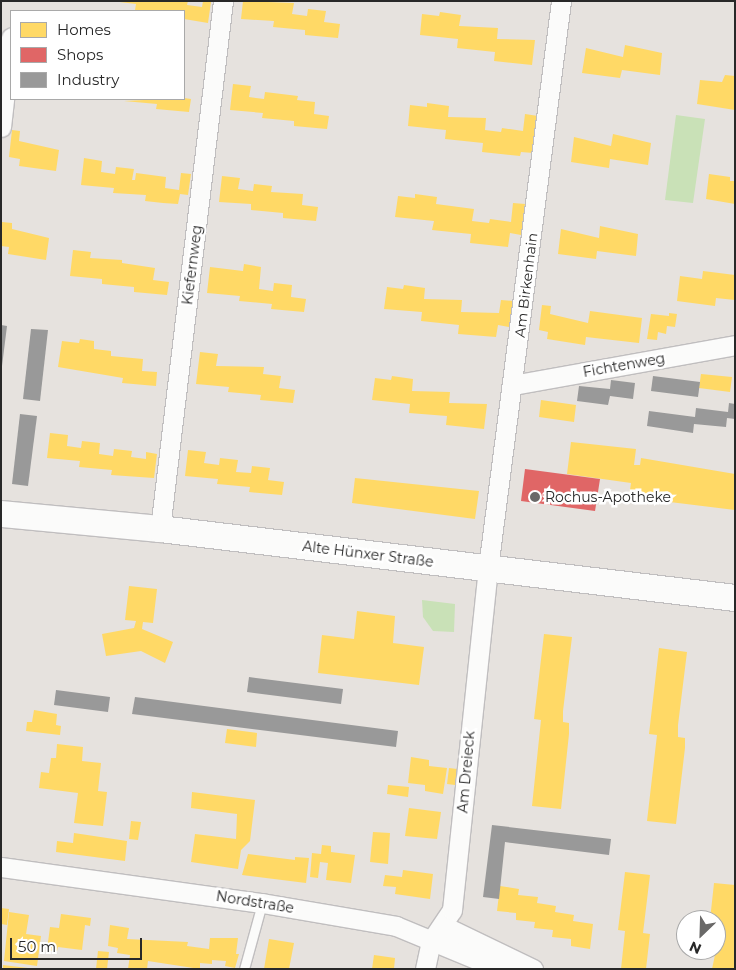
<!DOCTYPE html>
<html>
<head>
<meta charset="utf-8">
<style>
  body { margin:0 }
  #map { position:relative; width:736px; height:970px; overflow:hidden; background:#e6e2de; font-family:Montserrat,sans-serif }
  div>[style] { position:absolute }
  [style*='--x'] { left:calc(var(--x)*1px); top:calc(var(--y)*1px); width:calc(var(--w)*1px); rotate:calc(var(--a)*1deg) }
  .green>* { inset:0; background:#c9e1b7 }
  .homes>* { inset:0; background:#ffd966 }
  .shops>* { inset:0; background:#e06666 }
  .industry>* { inset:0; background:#999 }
  .roads { filter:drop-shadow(1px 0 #c0bebf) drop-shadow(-1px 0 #c0bebf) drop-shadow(0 1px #c0bebf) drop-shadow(0 -1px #c0bebf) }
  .lane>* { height:9px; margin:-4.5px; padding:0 4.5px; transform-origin:4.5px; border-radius:4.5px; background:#fbfbfa }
  .street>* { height:19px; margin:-9.5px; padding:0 9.5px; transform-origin:9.5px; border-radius:9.5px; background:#fbfbfa }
  .secondary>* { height:26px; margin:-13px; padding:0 13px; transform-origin:13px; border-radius:13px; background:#fbfbfa }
  .dots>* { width:14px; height:14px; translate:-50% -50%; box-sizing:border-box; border:2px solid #fff; border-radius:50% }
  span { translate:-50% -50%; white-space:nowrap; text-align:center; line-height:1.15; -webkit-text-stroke:5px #fff; paint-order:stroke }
  .street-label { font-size:14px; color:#282828 }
  .poi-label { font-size:14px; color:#282828 }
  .left { translate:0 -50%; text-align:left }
  .frame { position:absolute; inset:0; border:2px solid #282828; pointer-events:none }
  .legend { position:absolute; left:10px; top:10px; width:175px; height:90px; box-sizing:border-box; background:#fff; border:1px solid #a9a9a9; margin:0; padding:6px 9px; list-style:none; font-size:15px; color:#282828 }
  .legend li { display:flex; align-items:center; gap:10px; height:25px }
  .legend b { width:25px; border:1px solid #a9a9a9 }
  .north { position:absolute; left:676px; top:910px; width:50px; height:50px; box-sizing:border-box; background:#fff; border:1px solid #a9a9a9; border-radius:50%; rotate:204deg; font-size:14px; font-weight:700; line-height:20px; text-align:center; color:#282828 }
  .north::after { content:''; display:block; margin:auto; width:18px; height:22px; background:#6a6968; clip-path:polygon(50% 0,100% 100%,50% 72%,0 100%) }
  .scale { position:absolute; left:10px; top:938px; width:132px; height:22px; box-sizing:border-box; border:2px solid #282828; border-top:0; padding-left:6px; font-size:15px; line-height:18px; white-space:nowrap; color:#282828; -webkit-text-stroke:4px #fff; paint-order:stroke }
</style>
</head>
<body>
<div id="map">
  <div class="green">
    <div style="clip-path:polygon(676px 115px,705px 119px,693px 203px,665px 200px)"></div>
    <div style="clip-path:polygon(422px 600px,455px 604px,454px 632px,433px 631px,423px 617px)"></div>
  </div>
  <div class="homes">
    <div style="clip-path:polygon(111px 1px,188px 1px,187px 5px,202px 7px,203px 1px,211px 2px,208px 23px,184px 19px,184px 11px,135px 10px,136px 4px)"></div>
    <div style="clip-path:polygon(243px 1px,294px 3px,292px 14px,307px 16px,308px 9px,326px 11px,324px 22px,340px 24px,338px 38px,305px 35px,305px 30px,273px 27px,274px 21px,241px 19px)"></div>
    <div style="clip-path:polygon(440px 12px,461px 15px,459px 26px,498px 28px,497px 39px,535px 40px,532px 65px,494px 61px,495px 52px,457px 48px,458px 39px,420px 35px,422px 14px,439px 16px)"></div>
    <div style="clip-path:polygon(625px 45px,662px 53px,660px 75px,622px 70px,620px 78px,582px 73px,586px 48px,623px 57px)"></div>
    <div style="clip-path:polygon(725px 75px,735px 76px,735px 110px,697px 104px,700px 80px,722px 82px)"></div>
    <div style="clip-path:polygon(233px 84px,251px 86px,249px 97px,264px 99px,265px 92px,298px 96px,297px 100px,315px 102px,314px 114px,329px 116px,327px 129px,294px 126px,294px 121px,262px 118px,263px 113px,230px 110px)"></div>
    <div style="clip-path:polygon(184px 98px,191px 99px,189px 112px,156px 109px,157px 104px,124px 101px)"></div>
    <div style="clip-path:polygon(427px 103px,449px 106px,448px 117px,486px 118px,485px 130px,501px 132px,502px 128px,523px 131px,525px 114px,538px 116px,533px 153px,521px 152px,520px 156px,482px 152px,483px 143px,445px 139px,446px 130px,408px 126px,410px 105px,427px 107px)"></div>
    <div style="clip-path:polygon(12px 130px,20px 131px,19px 141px,59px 150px,56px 171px,19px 166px,20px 159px,9px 157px)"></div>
    <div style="clip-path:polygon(613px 134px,651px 143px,648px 165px,610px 159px,609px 168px,571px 162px,574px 137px,611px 146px)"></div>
    <div style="clip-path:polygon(84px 158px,102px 161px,101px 172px,115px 174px,116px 167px,134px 169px,132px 180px,135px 180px,136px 173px,166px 177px,165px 188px,179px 190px,181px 173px,191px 174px,188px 195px,180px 194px,178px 204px,163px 203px,145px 201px,146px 195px,113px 193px,114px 188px,81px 185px)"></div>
    <div style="clip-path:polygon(709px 174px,730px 177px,730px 181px,735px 181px,735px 204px,706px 199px)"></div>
    <div style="clip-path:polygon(222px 176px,240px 178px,238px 189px,253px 191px,254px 184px,272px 186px,271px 192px,303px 194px,302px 205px,318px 207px,316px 221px,283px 218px,283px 213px,251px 210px,251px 204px,219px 202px)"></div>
    <div style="clip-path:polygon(415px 194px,437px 197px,436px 204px,474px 209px,472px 221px,489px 223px,490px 219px,511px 222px,513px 203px,525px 204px,521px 235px,510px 233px,508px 247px,470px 243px,471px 234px,432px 230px,434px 221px,395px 217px,398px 196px,415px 198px)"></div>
    <div style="clip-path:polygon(2px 222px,12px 223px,12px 229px,49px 238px,46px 260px,8px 254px,9px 247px,1px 246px)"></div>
    <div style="clip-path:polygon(600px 226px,638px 234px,636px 256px,597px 251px,596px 259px,558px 254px,561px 229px,599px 238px)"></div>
    <div style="clip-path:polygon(73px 250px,91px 252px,90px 258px,122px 260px,122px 263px,155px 268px,153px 280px,169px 282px,167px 295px,134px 292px,134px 287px,102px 284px,102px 279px,70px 276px)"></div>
    <div style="clip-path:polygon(244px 264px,261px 267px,259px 289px,273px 291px,274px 283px,292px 285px,291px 297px,306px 299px,304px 312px,271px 309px,272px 304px,239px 301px,240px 296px,207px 293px,210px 267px,243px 271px)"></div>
    <div style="clip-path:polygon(703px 271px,735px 275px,735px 300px,716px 298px,715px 306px,677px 301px,680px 276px,702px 279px)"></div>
    <div style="clip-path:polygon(404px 285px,425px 288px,424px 299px,462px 300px,461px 312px,499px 313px,501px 300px,513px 301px,509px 327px,498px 325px,496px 337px,458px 334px,459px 325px,421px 321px,422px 312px,384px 309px,387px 287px,403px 289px)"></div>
    <div style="clip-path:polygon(542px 305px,551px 306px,550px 314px,588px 323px,590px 311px,642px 318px,639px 343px,586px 337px,585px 345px,547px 339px,548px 332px,539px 330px)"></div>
    <div style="clip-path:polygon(669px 313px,677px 314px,675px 327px,667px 326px,666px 334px,658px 332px,657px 340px,647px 339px,651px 314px,669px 316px)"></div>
    <div style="clip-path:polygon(80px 339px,94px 341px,94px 349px,111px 351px,111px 356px,143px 359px,142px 371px,157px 372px,156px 386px,122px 383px,123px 378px,58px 367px,62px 341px,79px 343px)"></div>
    <div style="clip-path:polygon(200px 352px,218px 354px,216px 366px,264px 367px,263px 374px,281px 376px,279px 388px,295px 390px,293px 403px,260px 400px,261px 395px,228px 392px,229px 387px,196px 384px)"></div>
    <div style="clip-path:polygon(701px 374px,732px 377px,730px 392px,699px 388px)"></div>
    <div style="clip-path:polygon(392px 376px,413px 379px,412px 391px,450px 392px,449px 403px,487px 404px,484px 429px,446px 425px,447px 416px,409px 413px,410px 404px,372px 400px,375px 378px,391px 380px)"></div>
    <div style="clip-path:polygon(541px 400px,576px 405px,574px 422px,539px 417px)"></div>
    <div style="clip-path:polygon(50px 433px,68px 435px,67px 446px,81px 448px,82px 441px,100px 443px,99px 454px,113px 456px,114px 449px,132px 451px,131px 457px,146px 459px,146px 452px,157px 454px,154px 478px,111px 475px,112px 470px,79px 467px,80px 461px,47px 458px)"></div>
    <div style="clip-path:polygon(571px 442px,636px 449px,634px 465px,640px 465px,641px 458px,735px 474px,735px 510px,629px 497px,631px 483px,567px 474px)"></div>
    <div style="clip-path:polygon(188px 450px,206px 452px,204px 463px,219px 465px,220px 458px,238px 460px,236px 472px,251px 473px,252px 466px,270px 468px,268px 480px,284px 482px,282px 495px,249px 492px,250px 487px,217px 484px,218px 479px,185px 476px)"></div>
    <div style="clip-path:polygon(355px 478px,479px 491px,475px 519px,352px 503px)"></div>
    <div style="clip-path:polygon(129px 586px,157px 589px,153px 623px,143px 622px,142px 629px,173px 642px,165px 663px,141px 651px,106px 656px,102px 634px,134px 628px,136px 621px,125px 620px)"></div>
    <div style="clip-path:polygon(357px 611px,395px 616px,393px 643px,424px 647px,419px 685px,318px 673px,322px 635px,354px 639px)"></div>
    <div style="clip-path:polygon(544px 634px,572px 637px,563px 711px,563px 722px,569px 723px,569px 734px,561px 809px,532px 806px,541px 720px,534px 719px)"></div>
    <div style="clip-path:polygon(659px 648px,687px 652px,678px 725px,678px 737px,685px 738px,685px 748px,676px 824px,647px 821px,657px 735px,649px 734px)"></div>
    <div style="clip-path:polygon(34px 710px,57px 714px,56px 725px,61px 726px,60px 735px,26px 731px,27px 722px,32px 722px)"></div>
    <div style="clip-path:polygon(227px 729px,257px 733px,256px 747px,225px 743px)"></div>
    <div style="clip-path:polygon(57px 744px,83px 747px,82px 761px,101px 763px,98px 791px,107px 792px,103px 826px,74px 823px,78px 793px,39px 788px,41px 772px,49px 773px,51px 758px,56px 758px)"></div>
    <div style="clip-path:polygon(411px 757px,429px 760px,429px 766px,447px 768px,443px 794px,425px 791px,425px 785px,408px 783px)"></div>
    <div style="clip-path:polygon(449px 768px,457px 769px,455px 785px,447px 784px)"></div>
    <div style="clip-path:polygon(388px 785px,409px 787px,408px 797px,387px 794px)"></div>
    <div style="clip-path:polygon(192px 792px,255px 800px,250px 841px,241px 850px,238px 869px,191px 862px,195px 834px,236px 839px,237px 814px,191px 808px)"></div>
    <div style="clip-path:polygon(409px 808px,441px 812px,437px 839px,405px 836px)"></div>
    <div style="clip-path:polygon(131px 821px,141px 822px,138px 840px,129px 839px)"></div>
    <div style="clip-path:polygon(373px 832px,390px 833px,388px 864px,370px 862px)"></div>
    <div style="clip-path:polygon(74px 833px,127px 841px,125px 861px,56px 852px,57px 841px,73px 843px)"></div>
    <div style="clip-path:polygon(322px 845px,331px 846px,331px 852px,355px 855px,351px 883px,326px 880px,328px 863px,320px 862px,318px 878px,310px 877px,312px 853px,321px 854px)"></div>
    <div style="clip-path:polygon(248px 854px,295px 860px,295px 857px,309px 858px,306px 883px,242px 875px)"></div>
    <div style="clip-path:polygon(403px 870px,433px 874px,430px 899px,395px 894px,396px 887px,383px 886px,385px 875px,402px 877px)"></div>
    <div style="clip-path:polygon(625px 872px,650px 875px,643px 933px,650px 934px,646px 969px,621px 969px,625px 931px,618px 930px)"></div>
    <div style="clip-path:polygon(714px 883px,735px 885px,735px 969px,712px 969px,716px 950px,716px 920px,710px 920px)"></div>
    <div style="clip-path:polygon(500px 886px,519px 889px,518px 895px,538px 897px,537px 903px,556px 906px,555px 912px,574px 915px,573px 921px,593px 924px,590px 949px,571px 946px,571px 939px,552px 937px,553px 930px,534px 928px,535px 922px,516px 920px,516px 913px,497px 911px)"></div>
    <div style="clip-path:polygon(1px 908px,9px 909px,7px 925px,1px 924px)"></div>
    <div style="clip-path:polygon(9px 912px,29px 915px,26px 934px,41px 936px,37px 966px,4px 961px)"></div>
    <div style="clip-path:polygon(61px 914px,91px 918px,90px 926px,85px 925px,82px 950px,58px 947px,57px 951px,47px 950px,50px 927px,59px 928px)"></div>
    <div style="clip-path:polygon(110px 925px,129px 928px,127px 939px,188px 942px,187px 946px,209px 949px,210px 938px,238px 938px,236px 954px,239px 954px,235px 968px,225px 966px,226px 961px,212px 960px,212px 964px,200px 963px,200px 969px,148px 961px,147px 969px,128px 969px,130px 955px,117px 953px,118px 948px,108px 946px)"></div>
    <div style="clip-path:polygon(269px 939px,294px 943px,289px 969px,264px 969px)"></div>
    <div style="clip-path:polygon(98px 951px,109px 952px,107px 969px,96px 969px)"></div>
    <div style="clip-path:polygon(374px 955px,395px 958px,394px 969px,372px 969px)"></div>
    <div style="clip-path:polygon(3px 965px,28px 968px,28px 969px,3px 969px)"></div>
  </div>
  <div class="shops">
    <div style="clip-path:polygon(525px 469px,600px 479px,595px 511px,521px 501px)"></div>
  </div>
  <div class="industry">
    <div style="clip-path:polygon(1px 325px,7px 326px,2px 366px,1px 366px)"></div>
    <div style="clip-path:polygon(31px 329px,48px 330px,40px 401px,23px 399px)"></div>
    <div style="clip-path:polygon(653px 376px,700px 382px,698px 397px,651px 391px)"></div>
    <div style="clip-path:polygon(611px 380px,635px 383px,633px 399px,610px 396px,608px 405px,577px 401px,579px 386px,610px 389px)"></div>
    <div style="clip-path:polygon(729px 403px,735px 404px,735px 419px,727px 418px,726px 427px,694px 424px,693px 433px,647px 426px,649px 411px,695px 417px,696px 408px,728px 412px)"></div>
    <div style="clip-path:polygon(20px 414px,37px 416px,28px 486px,12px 484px)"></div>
    <div style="clip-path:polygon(249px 677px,343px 689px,341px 704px,247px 692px)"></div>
    <div style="clip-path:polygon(56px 690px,110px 697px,108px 712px,54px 705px)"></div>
    <div style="clip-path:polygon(135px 697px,398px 731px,396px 747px,132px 714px)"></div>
    <div style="clip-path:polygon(492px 825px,611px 839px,609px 855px,505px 842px,499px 899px,483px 897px)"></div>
  </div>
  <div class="roads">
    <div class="lane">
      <div style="--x:244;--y:969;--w:68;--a:-74.7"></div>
    </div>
    <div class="street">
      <div style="--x:1;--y:127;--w:90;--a:-83.6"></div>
      <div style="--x:513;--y:385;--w:226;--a:-10.2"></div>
      <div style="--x:160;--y:529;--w:532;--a:-83.2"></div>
      <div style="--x:1;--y:867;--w:263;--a:7.9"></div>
      <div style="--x:262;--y:903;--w:136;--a:9.7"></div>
      <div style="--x:396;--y:926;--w:113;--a:22.5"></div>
      <div style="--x:444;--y:926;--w:99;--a:25.8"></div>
      <div style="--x:425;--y:969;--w:29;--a:-78"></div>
      <div style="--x:431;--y:941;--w:37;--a:-56"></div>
      <div style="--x:452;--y:910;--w:344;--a:-84"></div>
      <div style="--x:488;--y:568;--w:572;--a:-82.66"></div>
    </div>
    <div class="secondary">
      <div style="--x:1;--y:514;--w:160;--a:5.4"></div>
      <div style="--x:160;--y:529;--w:579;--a:6.84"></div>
    </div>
  </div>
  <div class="dots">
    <div style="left:535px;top:497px;background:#6a6968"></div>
  </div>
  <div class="street-label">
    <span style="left:192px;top:265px;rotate:-83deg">Kiefernweg</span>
    <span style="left:526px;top:285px;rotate:-83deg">Am Birkenhain</span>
    <span style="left:624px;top:365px;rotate:-10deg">Fichtenweg</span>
    <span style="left:368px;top:554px;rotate:7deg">Alte Hünxer Straße</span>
    <span style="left:466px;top:772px;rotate:-85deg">Am Dreieck</span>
    <span style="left:255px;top:902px;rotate:9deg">Nordstraße</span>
  </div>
  <div class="poi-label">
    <span class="left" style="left:545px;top:497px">Rochus-Apotheke</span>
  </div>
  <div class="frame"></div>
  <ul class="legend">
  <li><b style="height:14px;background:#ffd966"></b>Homes</li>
  <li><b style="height:14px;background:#e06666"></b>Shops</li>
  <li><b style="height:14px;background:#999"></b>Industry</li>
  </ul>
  <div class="north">N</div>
  <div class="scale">50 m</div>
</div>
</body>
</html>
